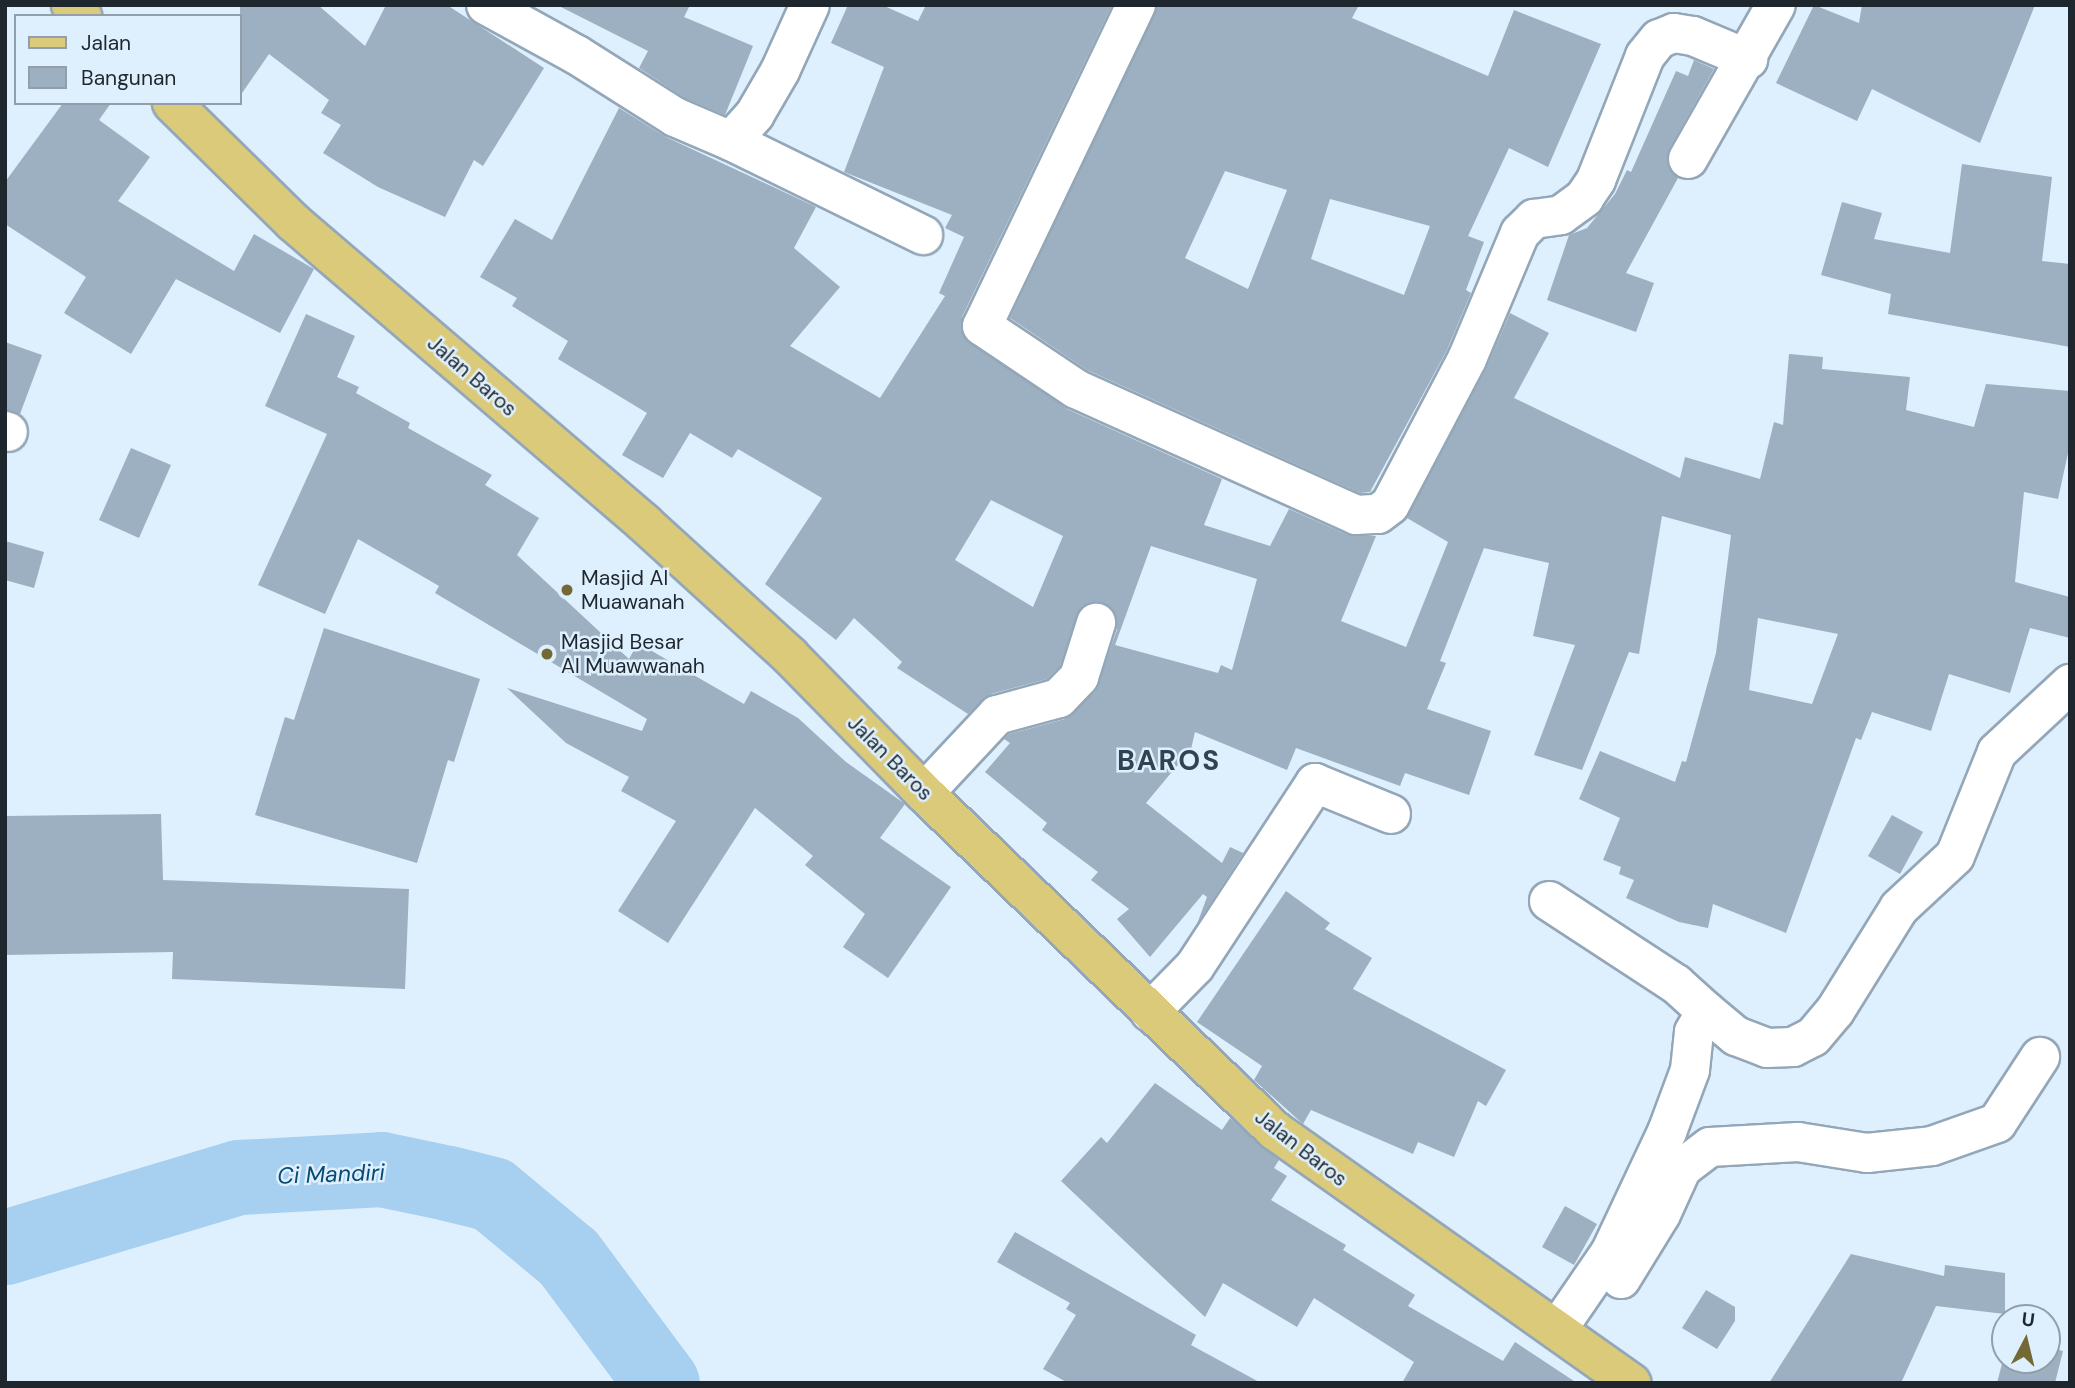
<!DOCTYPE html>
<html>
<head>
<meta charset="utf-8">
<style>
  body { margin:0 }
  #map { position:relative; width:2075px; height:1388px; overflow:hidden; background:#deeffe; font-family:"DM Sans",sans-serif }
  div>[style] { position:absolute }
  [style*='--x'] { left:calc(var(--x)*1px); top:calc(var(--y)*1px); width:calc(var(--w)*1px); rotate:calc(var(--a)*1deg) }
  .river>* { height:75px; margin:-37.5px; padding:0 37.5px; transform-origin:37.5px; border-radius:37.5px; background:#a7cff0 }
  .building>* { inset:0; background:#9cb0c1 }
  .roads { filter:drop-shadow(2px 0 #93a7b8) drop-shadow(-2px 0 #93a7b8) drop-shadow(0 2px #93a7b8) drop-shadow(0 -2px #93a7b8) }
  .minor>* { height:38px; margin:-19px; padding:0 19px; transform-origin:19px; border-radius:19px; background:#fff }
  .major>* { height:38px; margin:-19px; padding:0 19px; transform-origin:19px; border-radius:19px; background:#daca7a }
  .dots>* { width:19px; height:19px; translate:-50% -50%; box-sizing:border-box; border:4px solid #deeffe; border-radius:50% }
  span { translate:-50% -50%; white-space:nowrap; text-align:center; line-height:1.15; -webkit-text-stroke:5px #deeffe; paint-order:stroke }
  .street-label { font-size:21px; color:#1f272e }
  .poi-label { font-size:21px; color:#1f272e }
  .left { translate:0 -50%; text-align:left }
  .water-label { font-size:23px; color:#074a74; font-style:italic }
  .district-label { font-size:28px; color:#314351; font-weight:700; letter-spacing:2px }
  .frame { position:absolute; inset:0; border:7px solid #1f272e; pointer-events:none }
  .legend { position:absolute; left:14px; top:14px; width:228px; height:91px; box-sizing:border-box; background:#deeffe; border:2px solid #929fab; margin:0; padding:9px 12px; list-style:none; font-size:21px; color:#1f272e }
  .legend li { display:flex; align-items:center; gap:14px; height:35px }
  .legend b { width:35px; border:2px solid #929fab }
  .north { position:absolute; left:1991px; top:1304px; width:70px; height:70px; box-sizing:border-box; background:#deeffe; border:2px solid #929fab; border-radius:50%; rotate:7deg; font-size:19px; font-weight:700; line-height:28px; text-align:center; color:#1f272e }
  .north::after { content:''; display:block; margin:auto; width:24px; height:32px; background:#746835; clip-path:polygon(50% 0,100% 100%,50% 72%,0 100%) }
</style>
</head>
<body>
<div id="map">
  <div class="river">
    <div style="--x:5;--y:1247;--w:244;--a:-16.7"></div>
    <div style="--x:239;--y:1177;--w:142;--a:-3.2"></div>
    <div style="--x:381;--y:1169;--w:68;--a:11.8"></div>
    <div style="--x:448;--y:1183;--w:45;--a:14"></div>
    <div style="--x:492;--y:1194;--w:99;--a:39.7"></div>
    <div style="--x:568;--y:1257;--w:157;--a:53.3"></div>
  </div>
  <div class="building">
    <div style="clip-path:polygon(240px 5px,318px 5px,365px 46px,386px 5px,447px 5px,544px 68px,483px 166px,474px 160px,445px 217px,378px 187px,323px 153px,341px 125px,321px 113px,329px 100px,269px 54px,240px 96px)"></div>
    <div style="clip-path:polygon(557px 5px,690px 5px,684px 17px,753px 46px,725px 115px,685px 98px,639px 68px,648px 51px)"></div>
    <div style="clip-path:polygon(evenodd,848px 5px,882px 5px,918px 21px,926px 5px,1112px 5px,962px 317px,963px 336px,1067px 409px,1222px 479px,1204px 525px,1270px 546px,1289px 509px,1348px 535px,1376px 536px,1341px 621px,1406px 647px,1448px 542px,1407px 518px,1486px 369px,1510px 313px,1549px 333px,1514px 398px,1680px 478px,1685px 457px,1760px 479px,1774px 422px,1783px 425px,1789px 354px,1823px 357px,1822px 369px,1910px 377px,1906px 410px,1974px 427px,1986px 384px,2070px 391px,2070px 444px,2058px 499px,2024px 492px,2015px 582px,2070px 597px,2070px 638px,2030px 628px,2010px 693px,1949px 674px,1931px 731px,1872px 712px,1861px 740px,1856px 738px,1786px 933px,1713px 904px,1708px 928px,1679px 922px,1626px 898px,1634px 880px,1619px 874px,1621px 867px,1603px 860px,1620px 818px,1579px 799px,1600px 751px,1675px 782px,1682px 761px,1686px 762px,1716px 653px,1731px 535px,1662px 516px,1639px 654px,1629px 652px,1582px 770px,1534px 755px,1575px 645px,1533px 636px,1549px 563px,1484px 548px,1440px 661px,1446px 663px,1427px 709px,1491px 731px,1469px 795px,1405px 773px,1400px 786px,1296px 748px,1287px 770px,1195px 732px,1191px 749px,1146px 803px,1222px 863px,1230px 847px,1243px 853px,1197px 924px,1207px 897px,1203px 894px,1150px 957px,1117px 919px,1129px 909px,1091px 880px,1098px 872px,1042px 830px,1047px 823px,985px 772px,1010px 743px,1004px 739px,1009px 734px,1065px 719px,1095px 692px,1117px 630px,1112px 608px,1092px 602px,1082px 606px,1060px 666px,1047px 679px,991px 694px,968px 714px,897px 668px,902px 662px,854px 618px,836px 640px,765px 584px,822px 498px,738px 449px,732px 458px,690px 433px,663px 478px,622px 455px,647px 413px,558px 359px,568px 341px,512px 306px,517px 298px,480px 277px,515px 219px,552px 240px,619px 108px,666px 137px,816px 207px,794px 248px,840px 287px,790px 346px,880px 398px,945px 296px,939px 293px,964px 237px,945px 228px,952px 215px,844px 172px,884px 67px,831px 43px,848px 5px,991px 500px,1063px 536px,1033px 607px,955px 560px,991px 500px,848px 5px,1151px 546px,1257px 579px,1232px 670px,1221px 665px,1218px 673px,1115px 645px,1151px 546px,848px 5px,1758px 618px,1838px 634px,1812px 704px,1749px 690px,1758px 618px)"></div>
    <div style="clip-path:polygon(evenodd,1158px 5px,1359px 5px,1352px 18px,1488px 76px,1514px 10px,1601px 44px,1548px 167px,1509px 148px,1468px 236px,1484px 242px,1466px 290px,1471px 293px,1447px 350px,1370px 492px,1360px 493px,1087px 370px,1010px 318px,1158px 5px,1225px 171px,1287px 190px,1248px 289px,1185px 258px,1225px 171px,1158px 5px,1330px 199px,1430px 226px,1404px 295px,1311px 259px,1330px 199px)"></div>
    <div style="clip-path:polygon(1814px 5px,1859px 23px,1862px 5px,2035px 5px,1980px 143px,1872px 89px,1857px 121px,1776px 83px)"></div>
    <div style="clip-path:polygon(1694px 60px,1714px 69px,1669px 149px,1669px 169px,1678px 178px,1626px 273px,1654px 283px,1636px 332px,1547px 300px,1569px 235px,1587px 228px,1615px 194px,1627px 170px,1631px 172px,1676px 71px,1688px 76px)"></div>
    <div style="clip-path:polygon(63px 103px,111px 103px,99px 120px,150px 157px,118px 201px,234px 271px,254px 234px,314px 269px,280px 333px,176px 279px,131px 354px,64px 313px,86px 277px,5px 224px,5px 182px)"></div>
    <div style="clip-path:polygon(1962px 164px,2052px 177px,2042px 261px,2070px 264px,2070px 347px,1888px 314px,1891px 294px,1821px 275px,1842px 202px,1882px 213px,1874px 239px,1950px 253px)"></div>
    <div style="clip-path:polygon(306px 314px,355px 336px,337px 377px,359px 387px,356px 393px,410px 423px,408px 428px,492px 475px,485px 485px,539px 518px,517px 555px,629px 659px,638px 643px,744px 704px,751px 691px,798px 718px,846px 762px,905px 804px,880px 838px,951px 887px,888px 978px,843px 947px,865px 914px,805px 865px,813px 856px,755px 808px,668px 943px,618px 911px,676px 821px,621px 791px,629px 777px,566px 743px,507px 688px,642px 731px,647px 719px,435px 593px,439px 586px,358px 539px,325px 614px,258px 585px,327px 434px,265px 406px)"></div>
    <div style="clip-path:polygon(5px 342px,42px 355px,20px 414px,5px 410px)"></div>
    <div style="clip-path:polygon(131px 448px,171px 465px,139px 538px,99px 520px)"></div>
    <div style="clip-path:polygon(5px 541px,44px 552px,34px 588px,5px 580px)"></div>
    <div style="clip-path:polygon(324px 628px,480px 679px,454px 762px,448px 760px,417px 863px,255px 815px,285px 717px,294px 720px)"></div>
    <div style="clip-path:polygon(161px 814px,163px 880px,409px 889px,405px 989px,172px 979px,173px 952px,5px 955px,5px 816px)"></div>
    <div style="clip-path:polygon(1892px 815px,1923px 832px,1900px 874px,1868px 856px)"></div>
    <div style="clip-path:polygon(1286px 891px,1330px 923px,1325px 929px,1372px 958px,1353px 989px,1506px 1070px,1486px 1106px,1478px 1101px,1454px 1157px,1418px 1142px,1413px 1154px,1311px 1110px,1303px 1124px,1254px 1080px,1262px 1066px,1197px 1022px)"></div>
    <div style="clip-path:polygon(1155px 1083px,1222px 1130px,1230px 1118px,1279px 1160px,1274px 1168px,1287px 1176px,1271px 1200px,1346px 1245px,1343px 1250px,1415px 1295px,1408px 1306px,1503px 1361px,1515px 1342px,1577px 1383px,1402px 1383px,1414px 1362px,1314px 1298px,1297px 1327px,1223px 1283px,1205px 1317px,1061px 1181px,1101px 1137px,1107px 1143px)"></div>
    <div style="clip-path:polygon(1565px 1206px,1597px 1224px,1574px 1265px,1542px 1247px)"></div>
    <div style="clip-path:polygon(1015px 1232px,1196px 1335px,1191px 1345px,1261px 1383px,1068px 1383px,1043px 1369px,1076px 1315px,1066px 1309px,1070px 1303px,997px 1262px)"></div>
    <div style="clip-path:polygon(1851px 1254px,1944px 1276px,1945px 1265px,2005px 1273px,2005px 1314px,1936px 1306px,1901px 1383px,1769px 1383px)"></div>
    <div style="clip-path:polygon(1706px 1290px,1735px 1307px,1735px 1321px,1717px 1349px,1682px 1328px)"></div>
    <div style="clip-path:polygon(2047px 1347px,2063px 1351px,2055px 1383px,1997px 1383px,2005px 1352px,2005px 1360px,2047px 1360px)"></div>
  </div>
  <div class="roads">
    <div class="minor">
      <div style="--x:486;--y:5;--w:104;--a:28.8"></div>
      <div style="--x:577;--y:55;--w:116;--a:32.3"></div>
      <div style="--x:675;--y:117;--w:61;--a:23.2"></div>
      <div style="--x:731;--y:141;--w:36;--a:-48"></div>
      <div style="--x:755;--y:114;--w:50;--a:-59.8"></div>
      <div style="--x:780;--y:71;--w:72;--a:-65.6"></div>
      <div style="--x:1136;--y:5;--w:356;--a:115.6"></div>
      <div style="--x:982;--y:326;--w:113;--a:33.8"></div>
      <div style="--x:1076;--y:389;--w:307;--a:24.2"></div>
      <div style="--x:1356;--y:515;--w:22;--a:-3"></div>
      <div style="--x:1378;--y:514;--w:15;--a:-37"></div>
      <div style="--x:1390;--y:505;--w:165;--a:-62.2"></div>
      <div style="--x:1467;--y:359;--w:137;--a:-67.2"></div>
      <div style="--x:1520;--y:233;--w:20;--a:-45"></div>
      <div style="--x:1534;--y:219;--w:27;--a:-8"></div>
      <div style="--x:1561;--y:215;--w:29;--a:-36"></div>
      <div style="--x:1584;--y:198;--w:22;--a:-56"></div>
      <div style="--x:1596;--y:180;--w:133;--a:-68.4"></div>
      <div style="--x:1645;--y:56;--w:22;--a:-51"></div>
      <div style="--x:1659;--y:39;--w:16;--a:-22"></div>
      <div style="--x:1674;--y:33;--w:19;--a:9"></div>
      <div style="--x:1693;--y:36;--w:60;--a:22.7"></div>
      <div style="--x:731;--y:141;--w:214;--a:26.1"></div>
      <div style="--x:1688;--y:159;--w:177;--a:-60.3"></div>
      <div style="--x:5;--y:431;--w:3;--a:18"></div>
      <div style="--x:924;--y:793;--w:107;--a:-46.9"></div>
      <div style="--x:997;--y:715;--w:64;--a:-15.3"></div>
      <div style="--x:1059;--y:698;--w:29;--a:-46"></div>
      <div style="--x:1079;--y:677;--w:57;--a:-72.5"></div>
      <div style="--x:1549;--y:901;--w:152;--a:33.2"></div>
      <div style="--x:1676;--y:984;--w:40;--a:42"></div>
      <div style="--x:1150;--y:1012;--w:64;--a:-45.6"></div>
      <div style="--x:1195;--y:966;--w:219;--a:-56.7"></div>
      <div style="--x:1315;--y:783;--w:82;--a:22.2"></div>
      <div style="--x:1621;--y:1279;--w:76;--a:-58.4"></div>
      <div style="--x:1661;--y:1214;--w:51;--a:-65.5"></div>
      <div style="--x:1682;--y:1168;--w:35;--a:-37"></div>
      <div style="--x:1710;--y:1147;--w:88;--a:-3.3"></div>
      <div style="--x:1798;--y:1142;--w:70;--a:9.1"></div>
      <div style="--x:1867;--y:1153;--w:65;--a:-6.1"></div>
      <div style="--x:1932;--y:1146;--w:69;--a:-19.5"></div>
      <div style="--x:1997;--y:1123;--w:79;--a:-56.9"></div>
      <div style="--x:1557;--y:1330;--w:93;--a:-55.5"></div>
      <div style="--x:1610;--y:1253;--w:134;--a:-64.8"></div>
      <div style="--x:1667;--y:1132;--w:66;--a:-69.6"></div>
      <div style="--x:1690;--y:1070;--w:38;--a:-84"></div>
      <div style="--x:1694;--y:1032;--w:24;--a:-60"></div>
      <div style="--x:1706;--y:1011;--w:39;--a:40"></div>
      <div style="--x:1736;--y:1036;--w:33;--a:21"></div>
      <div style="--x:1767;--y:1048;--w:26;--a:-2"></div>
      <div style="--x:1793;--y:1047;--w:22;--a:-27"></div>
      <div style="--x:1813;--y:1037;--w:34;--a:-50"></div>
      <div style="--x:1835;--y:1011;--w:121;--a:-58.1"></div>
      <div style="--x:1899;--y:908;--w:76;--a:-42.9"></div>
      <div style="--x:1955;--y:856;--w:112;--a:-68"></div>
      <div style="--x:1997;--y:752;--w:100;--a:-43"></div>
    </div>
    <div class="major">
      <div style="--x:71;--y:5;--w:16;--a:45"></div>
      <div style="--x:172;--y:103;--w:170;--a:44.5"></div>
      <div style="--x:293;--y:222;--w:462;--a:40.6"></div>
      <div style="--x:644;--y:523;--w:197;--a:42.3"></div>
      <div style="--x:790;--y:656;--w:192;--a:45.6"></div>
      <div style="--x:924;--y:793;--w:486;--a:43.9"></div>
      <div style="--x:1274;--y:1130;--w:438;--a:35.3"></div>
    </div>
  </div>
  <div class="dots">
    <div style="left:567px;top:590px;background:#746835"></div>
    <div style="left:547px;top:654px;background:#746835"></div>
  </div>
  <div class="street-label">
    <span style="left:472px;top:376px;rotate:41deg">Jalan Baros</span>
    <span style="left:890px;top:758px;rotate:45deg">Jalan Baros</span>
    <span style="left:1301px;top:1148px;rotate:38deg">Jalan Baros</span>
  </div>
  <div class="poi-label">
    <span class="left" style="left:581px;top:590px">Masjid Al<br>Muawanah</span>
    <span class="left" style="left:561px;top:654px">Masjid Besar<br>Al Muawwanah</span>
  </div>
  <div class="water-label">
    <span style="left:331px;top:1174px;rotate:-2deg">Ci Mandiri</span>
  </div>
  <div class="district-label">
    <span style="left:1169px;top:761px">BAROS</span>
  </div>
  <div class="frame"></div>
  <ul class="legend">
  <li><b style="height:9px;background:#daca7a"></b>Jalan</li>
  <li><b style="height:19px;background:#9cb0c1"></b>Bangunan</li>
  </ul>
  <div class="north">U</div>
</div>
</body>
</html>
